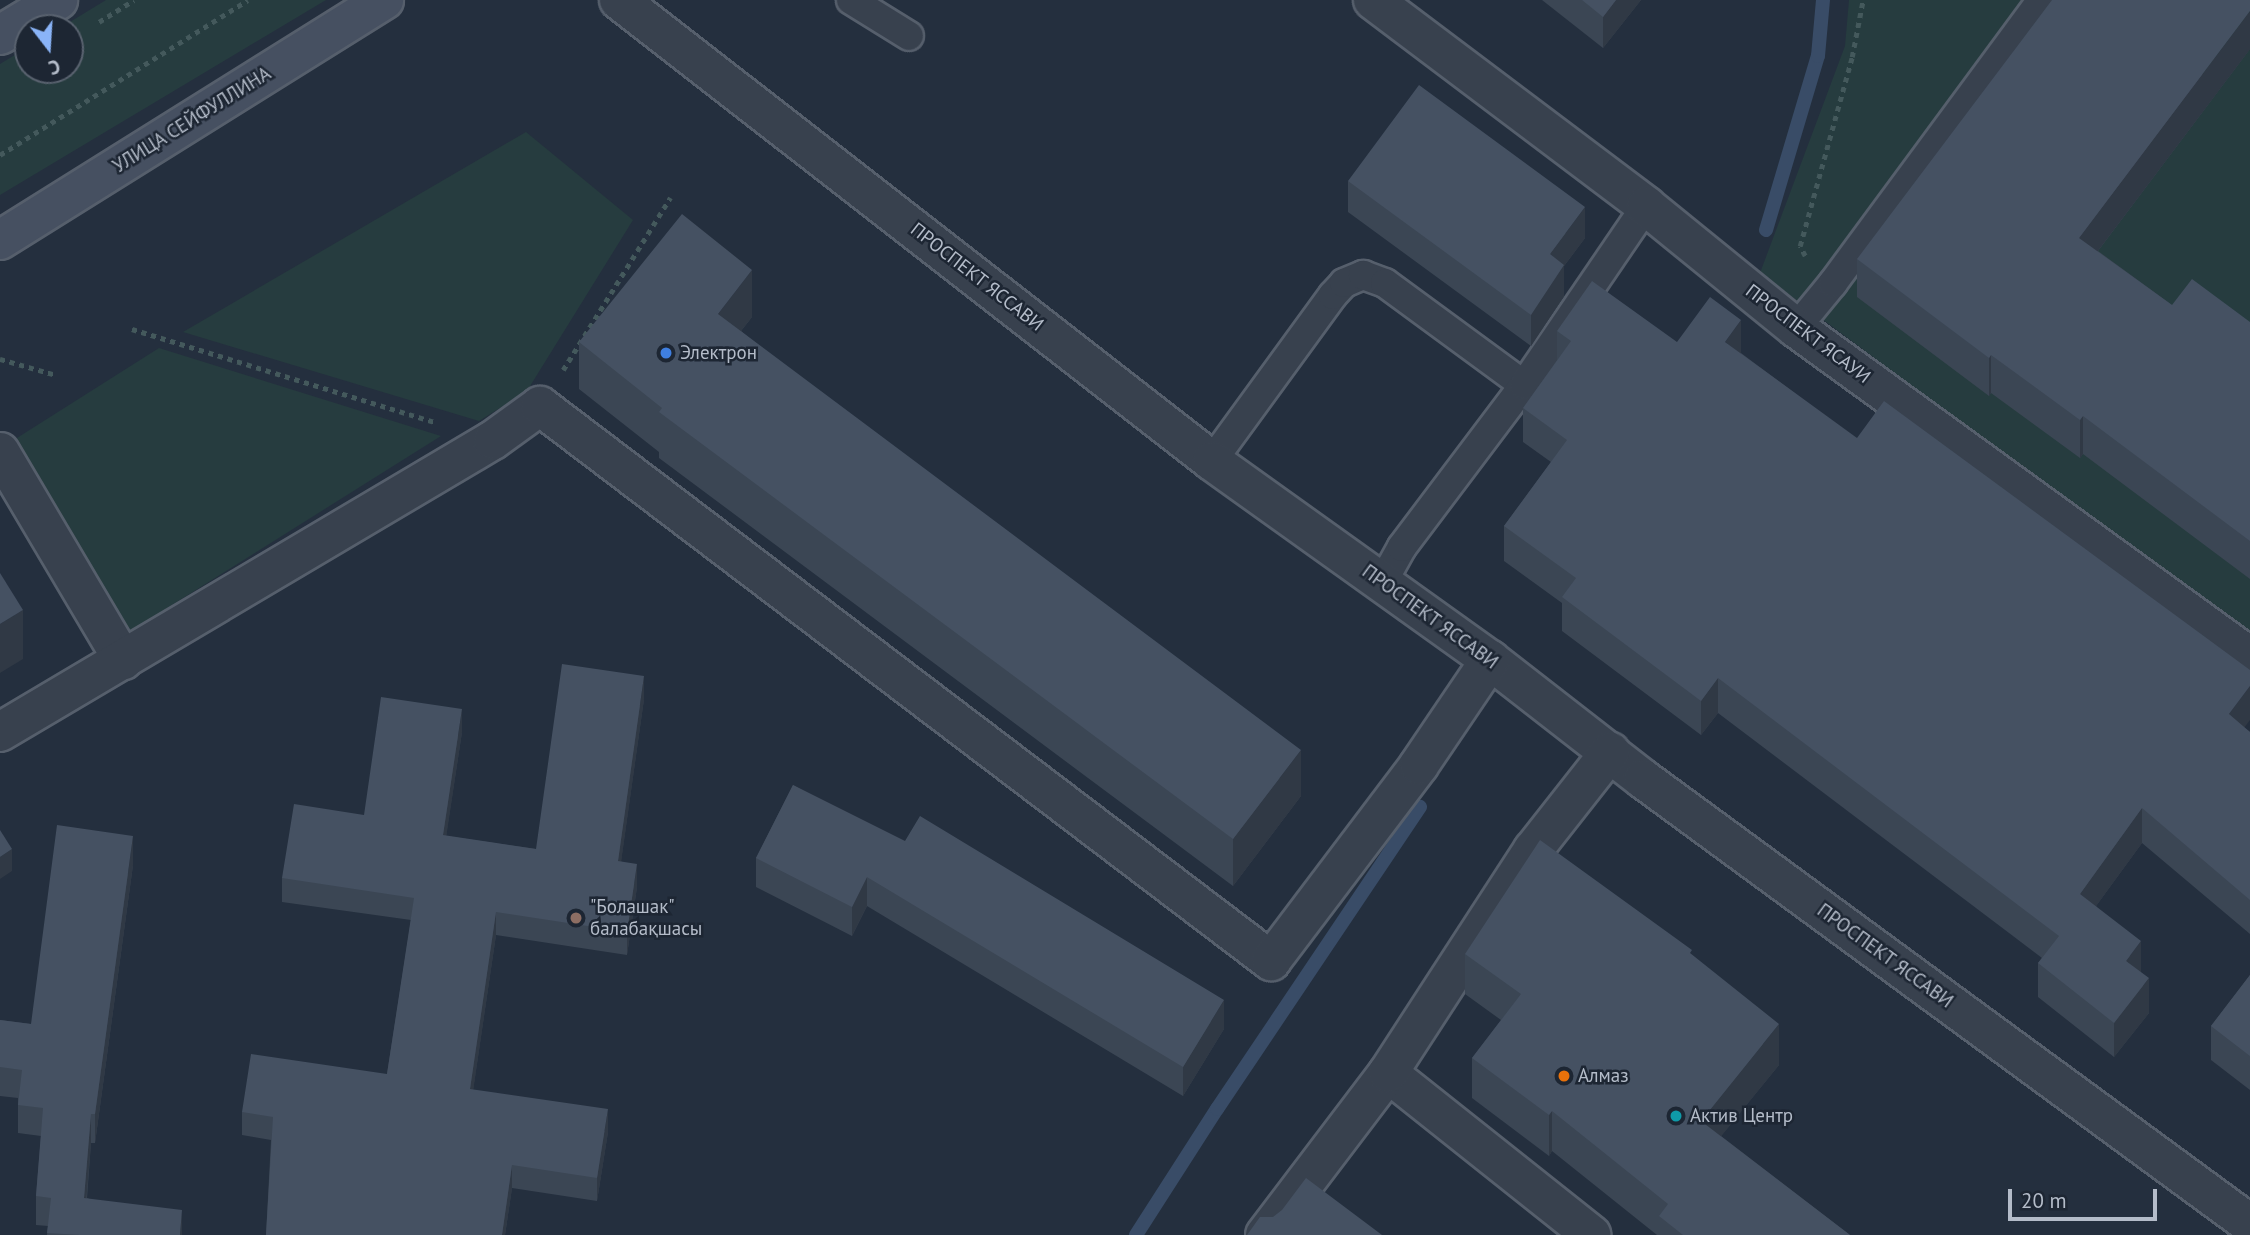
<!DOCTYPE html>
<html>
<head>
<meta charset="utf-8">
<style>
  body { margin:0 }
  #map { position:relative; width:2250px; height:1235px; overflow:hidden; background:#242f3e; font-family:"PT Sans",sans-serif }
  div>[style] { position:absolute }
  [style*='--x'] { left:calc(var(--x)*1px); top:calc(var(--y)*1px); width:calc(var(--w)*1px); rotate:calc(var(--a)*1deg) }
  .green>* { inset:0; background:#263c3f }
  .stream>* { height:14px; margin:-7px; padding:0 7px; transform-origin:7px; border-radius:7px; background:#394c67 }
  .path>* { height:4.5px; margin-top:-2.25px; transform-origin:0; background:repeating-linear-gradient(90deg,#44595c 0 5px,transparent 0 10px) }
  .roads { filter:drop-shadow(2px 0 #565f6c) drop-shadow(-2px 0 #565f6c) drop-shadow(0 2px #565f6c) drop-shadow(0 -2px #565f6c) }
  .service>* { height:28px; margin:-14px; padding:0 14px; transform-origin:14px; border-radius:14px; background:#38414e }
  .minor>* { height:38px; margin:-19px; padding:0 19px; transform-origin:19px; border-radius:19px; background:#38414e }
  .secondary>* { height:38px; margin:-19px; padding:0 19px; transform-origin:19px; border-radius:19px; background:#465061 }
  .wall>* { inset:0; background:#3b4654 }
  .shaded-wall>* { inset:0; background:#303945 }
  .building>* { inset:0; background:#455162 }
  .dots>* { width:19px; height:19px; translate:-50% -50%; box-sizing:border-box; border:4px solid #1d2633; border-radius:50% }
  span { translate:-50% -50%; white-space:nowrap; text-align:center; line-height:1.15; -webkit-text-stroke:5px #1d2633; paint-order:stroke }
  .street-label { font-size:19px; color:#b4bcc9 }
  .poi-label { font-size:19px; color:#b4bcc9 }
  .left { translate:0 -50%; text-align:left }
  .north { position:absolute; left:14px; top:14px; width:70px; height:70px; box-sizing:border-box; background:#1d2633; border:2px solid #59626f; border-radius:50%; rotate:163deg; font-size:19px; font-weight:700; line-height:28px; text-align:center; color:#b4bcc9 }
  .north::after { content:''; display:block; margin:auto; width:24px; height:32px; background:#8ab4f8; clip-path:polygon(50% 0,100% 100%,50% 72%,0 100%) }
  .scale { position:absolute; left:2008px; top:1189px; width:149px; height:32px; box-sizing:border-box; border:4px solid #b4bcc9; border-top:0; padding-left:9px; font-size:21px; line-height:24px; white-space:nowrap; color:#b4bcc9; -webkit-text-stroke:5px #1d2633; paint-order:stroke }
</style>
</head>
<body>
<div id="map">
  <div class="green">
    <div style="clip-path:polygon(106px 0,326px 0,0 195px,0 64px,28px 47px,28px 70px,70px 70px,70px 28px,60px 28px)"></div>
    <div style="clip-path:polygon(1849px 0,2250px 0,2250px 637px,1760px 273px,1845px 46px)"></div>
    <div style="clip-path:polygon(526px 132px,633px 220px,527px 391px,479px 421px,183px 332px)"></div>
    <div style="clip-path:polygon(159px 348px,441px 436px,129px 632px,9px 443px)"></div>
  </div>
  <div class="stream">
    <div style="--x:1766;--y:230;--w:182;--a:-73.4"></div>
    <div style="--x:1818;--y:56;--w:56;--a:-84.9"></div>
    <div style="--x:1136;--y:1235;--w:150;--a:-57.3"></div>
    <div style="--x:1217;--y:1109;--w:364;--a:-56.1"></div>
  </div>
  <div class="path">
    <div style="--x:99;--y:22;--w:41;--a:-32.2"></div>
    <div style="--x:0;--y:155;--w:292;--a:-32"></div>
    <div style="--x:1805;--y:256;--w:11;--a:-117"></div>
    <div style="--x:1800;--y:246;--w:196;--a:-74.6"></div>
    <div style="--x:1852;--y:57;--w:58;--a:-79.1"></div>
    <div style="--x:132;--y:329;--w:317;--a:17.1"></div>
    <div style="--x:0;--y:359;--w:58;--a:15.9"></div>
    <div style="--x:563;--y:370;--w:203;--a:-58.1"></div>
  </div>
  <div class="roads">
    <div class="service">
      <div style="--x:851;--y:0;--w:68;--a:31.8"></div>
      <div style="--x:1796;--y:328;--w:58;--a:-50.6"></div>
      <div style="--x:1833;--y:283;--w:352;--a:-53.6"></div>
      <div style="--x:1212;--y:461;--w:205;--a:-53.9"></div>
      <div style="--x:1333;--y:295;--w:16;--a:-47"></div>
      <div style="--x:1344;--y:283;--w:21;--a:-23"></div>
      <div style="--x:1363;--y:275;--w:23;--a:20"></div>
      <div style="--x:1385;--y:283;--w:172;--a:36.3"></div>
      <div style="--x:1382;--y:583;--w:41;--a:-60.9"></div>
      <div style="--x:1402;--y:547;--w:203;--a:-53"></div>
      <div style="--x:1524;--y:385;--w:217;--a:-55.7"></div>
    </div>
    <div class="minor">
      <div style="--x:619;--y:0;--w:751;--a:37.86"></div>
      <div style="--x:1212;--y:461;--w:342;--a:35.6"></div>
      <div style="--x:1490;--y:660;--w:194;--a:37.9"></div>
      <div style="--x:1643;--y:779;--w:753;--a:36.25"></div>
      <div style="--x:1373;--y:0;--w:342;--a:37"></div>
      <div style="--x:1646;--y:206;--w:193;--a:39.1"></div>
      <div style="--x:1796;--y:328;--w:561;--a:35.93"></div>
      <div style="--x:0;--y:452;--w:242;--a:59.4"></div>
      <div style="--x:0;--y:732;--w:573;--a:-30.64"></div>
      <div style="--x:493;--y:440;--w:58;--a:-35.9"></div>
      <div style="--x:540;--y:406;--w:918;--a:37.21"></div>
      <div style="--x:1271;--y:961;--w:246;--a:-52.9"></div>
      <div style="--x:1419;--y:765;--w:127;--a:-55.9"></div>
      <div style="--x:1388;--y:1073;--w:260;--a:38.5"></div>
      <div style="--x:1265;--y:1235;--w:203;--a:-52.8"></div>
      <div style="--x:1388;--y:1073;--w:266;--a:-57"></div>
      <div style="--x:1533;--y:850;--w:125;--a:-51.8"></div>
    </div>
    <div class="secondary">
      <div style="--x:0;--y:35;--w:68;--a:-31.1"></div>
      <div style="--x:0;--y:240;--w:453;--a:-32"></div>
    </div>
  </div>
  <div class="wall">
    <div style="clip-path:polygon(1542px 0,1641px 0,1603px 48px)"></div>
    <div style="clip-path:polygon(2250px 49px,2098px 251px,2172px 305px,2250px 322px,2250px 579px,2083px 454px,2080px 458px,1991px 393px,1989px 396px,1857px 297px,1857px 259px)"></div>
    <div style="clip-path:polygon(1348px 181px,1585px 238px,1564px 266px,1564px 296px,1531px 346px,1348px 212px)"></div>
    <div style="clip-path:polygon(752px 317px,741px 331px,1301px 796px,1233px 886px,659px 458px,659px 452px,579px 389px,579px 342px)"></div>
    <div style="clip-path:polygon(1557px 331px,1677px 342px,1741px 353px,2250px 732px,2250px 934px,2142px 843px,2096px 906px,2141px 972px,2149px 1013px,2114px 1057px,2038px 997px,2038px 963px,2042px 958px,1718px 713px,1701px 735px,1562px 631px,1562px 603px,1504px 561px,1504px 526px,1551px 462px,1523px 442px,1523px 408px,1557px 360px)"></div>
    <div style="clip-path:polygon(644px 699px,621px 861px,637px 887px,627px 955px,496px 935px,473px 1090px,608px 1132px,597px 1201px,512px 1188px,505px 1235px,266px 1235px,271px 1140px,242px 1135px,242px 1112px,387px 1074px,411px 920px,282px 902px,282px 878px,364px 815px,462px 732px,446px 836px,536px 849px)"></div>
    <div style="clip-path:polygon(793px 785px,1224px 1029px,1183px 1096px,867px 906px,852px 936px,756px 887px,756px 858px)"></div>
    <div style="clip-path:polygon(133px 865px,95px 1143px,91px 1143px,87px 1198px,182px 1235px,47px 1235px,48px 1226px,36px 1225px,36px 1196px,41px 1136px,18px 1133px,18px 1098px,0 1096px,0 1020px,31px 1024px)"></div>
    <div style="clip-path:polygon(1465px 954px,1692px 955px,1779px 1065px,1721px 1136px,1850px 1235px,1657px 1235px,1552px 1151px,1549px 1156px,1472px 1098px,1472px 1058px,1501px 1020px,1465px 994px)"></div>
    <div style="clip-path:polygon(2250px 975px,2250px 1090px,2211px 1060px,2211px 1026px)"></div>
  </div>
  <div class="shaded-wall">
    <div style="clip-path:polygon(1616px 0,1641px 0,1603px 48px,1603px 17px)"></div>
    <div style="clip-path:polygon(2250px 11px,2250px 49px,2079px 276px,2079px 238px)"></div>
    <div style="clip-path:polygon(1585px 207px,1585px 238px,1564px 266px,1564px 296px,1531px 346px,1531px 315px,1550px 254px)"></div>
    <div style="clip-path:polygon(752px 270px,752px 317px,718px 360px,718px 314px)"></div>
    <div style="clip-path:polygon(1741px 320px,1741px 355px,1725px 342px)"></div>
    <div style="clip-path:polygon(1991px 355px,1991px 393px,1989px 396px,1989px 358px)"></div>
    <div style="clip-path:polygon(2083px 416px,2083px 454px,2080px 458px,2080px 420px)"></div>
    <div style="clip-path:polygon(23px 610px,23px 659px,0 673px,0 624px)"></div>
    <div style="clip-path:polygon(644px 676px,644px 699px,618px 884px,618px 861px)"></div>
    <div style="clip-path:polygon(1718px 678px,1718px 713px,1701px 735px,1701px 701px)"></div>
    <div style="clip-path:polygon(2250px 686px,2250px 720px,2229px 748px,2229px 714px)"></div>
    <div style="clip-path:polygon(462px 709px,462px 732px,443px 858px,443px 835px)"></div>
    <div style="clip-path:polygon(1301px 750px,1301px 796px,1233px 886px,1233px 839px)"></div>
    <div style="clip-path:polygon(2142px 808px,2142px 843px,2080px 928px,2080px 894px)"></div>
    <div style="clip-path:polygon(133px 836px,133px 865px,95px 1143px,95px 1114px)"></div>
    <div style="clip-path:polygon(12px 849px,12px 871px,0 879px,0 857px)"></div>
    <div style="clip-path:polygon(637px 864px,637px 887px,627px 955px,627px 932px)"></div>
    <div style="clip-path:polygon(867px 877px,867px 906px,852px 936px,852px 907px)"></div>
    <div style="clip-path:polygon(496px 912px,496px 935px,470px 1112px,470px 1089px)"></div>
    <div style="clip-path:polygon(2141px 941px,2141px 975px,2126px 961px)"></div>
    <div style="clip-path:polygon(2149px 978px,2149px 1013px,2114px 1057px,2114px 1023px)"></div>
    <div style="clip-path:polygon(1224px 1000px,1224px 1029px,1183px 1096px,1183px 1067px)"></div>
    <div style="clip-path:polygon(1779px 1024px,1779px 1065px,1701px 1161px,1701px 1121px)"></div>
    <div style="clip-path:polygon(608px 1109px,608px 1132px,597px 1201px,597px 1178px)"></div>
    <div style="clip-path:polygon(1552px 1111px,1552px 1151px,1549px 1156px,1549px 1115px)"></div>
    <div style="clip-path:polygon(91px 1114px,91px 1143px,84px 1227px,84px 1198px)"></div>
    <div style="clip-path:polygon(512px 1165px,512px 1188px,505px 1235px,502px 1235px)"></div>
    <div style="clip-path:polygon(182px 1210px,182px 1235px,180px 1235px)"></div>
  </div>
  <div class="building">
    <div style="clip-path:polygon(1582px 0,1616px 0,1603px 17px)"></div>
    <div style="clip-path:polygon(2052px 0,2250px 0,2250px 11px,2079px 238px,2172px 305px,2192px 279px,2250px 322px,2250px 541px,2083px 416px,2080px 420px,1991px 355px,1989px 358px,1857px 259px)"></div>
    <div style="clip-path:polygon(1419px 85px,1585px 207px,1550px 254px,1564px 265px,1531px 315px,1348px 181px)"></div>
    <div style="clip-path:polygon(682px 214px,752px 270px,718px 314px,1301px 750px,1233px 839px,659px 412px,662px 408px,579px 342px)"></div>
    <div style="clip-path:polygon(1592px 281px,1677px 342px,1710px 297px,1741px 320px,1725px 342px,1857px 438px,1884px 401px,2250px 670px,2250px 686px,2229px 714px,2250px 732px,2250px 900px,2142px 808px,2080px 894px,2141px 941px,2126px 961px,2149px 978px,2114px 1023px,2038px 963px,2059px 936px,1718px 678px,1701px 701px,1562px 597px,1576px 578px,1504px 526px,1567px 440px,1523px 408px,1571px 341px,1557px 331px)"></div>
    <div style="clip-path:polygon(0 573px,23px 610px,0 624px)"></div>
    <div style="clip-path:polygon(562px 664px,644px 676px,618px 861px,637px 864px,627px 932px,496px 912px,470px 1089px,608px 1109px,597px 1178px,512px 1165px,502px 1235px,266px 1235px,273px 1117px,242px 1112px,251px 1054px,387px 1074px,414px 898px,282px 878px,294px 804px,364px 815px,381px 697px,462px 709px,443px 835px,536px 849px)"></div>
    <div style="clip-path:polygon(793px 785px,905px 841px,920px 816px,1224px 1000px,1183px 1067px,867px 877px,852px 907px,756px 858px)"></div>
    <div style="clip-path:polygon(57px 825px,133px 836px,95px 1114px,91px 1114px,84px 1198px,182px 1210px,180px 1235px,80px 1235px,47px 1233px,51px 1198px,36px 1196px,43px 1108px,18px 1105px,22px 1070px,0 1067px,0 1020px,31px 1024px)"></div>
    <div style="clip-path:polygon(0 830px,12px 849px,0 857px)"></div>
    <div style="clip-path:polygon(1540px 840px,1692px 950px,1690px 953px,1779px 1024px,1701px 1121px,1850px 1235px,1683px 1235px,1659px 1216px,1668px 1204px,1552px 1111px,1549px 1115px,1472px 1058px,1521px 994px,1465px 954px)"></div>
    <div style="clip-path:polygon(2250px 975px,2250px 1056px,2211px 1026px)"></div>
    <div style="clip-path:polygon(1306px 1178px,1382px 1235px,1247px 1235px,1260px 1217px,1273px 1217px,1282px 1210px)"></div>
  </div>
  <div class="dots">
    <div style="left:666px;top:353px;background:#3f7fe0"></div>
    <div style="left:576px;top:918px;background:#8d6e63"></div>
    <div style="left:1564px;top:1076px;background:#e8710a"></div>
    <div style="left:1676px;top:1116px;background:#0f9aa8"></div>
  </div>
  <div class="street-label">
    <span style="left:192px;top:120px;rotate:-32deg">УЛИЦА СЕЙФУЛЛИНА</span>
    <span style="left:977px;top:277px;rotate:38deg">ПРОСПЕКТ ЯССАВИ</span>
    <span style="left:1808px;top:334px;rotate:37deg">ПРОСПЕКТ ЯСАУИ</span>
    <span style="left:1430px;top:617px;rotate:36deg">ПРОСПЕКТ ЯССАВИ</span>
    <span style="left:1885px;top:956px;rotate:36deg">ПРОСПЕКТ ЯССАВИ</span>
  </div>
  <div class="poi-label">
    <span class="left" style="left:680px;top:353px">Электрон</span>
    <span class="left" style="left:590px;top:918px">"Болашак"<br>балабақшасы</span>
    <span class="left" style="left:1578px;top:1076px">Алмаз</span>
    <span class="left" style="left:1690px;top:1116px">Актив Центр</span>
  </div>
  <div class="north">С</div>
  <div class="scale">20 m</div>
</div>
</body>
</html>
